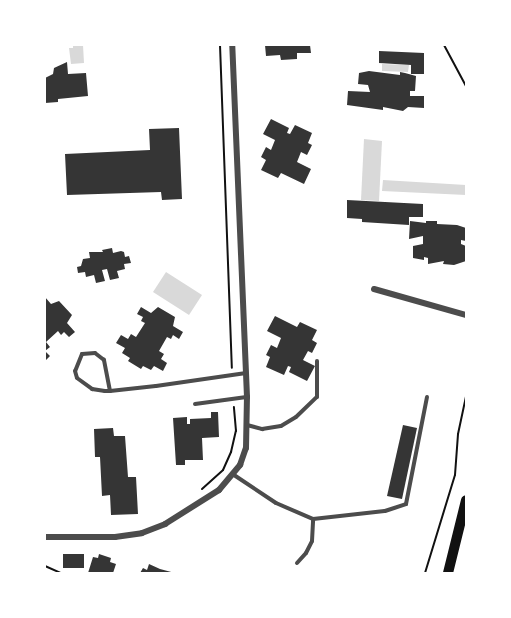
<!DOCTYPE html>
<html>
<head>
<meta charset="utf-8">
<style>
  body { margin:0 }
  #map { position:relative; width:511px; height:618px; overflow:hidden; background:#fff; font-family:"Exo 2",sans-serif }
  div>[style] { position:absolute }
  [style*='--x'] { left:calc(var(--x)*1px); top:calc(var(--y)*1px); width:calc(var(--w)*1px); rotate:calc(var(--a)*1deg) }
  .water>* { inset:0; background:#d9d9d9 }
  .building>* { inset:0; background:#353535 }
  .path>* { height:2px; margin:-1px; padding:0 1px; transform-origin:1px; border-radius:1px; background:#111 }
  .service>* { height:4px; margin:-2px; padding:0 2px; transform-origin:2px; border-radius:2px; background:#4c4c4c }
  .minor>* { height:6px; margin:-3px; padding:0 3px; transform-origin:3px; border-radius:3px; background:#4c4c4c }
  .primary>* { height:10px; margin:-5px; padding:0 5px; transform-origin:5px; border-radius:5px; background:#111 }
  span { translate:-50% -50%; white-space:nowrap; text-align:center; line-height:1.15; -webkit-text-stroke:4.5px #fff; paint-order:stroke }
  .frame { position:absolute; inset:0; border:46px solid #fff; pointer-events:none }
</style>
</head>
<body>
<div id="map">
  <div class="water">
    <div style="clip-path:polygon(73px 45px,83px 45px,84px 63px,71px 64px,69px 48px,73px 48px)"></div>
    <div style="clip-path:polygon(382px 64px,409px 65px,408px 72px,382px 71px)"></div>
    <div style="clip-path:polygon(364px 139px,382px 141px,379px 201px,361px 200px)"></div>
    <div style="clip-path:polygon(383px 180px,466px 185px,466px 195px,382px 191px)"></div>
    <div style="clip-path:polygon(166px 272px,202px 295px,189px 315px,153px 292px)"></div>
  </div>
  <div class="building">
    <div style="clip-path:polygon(265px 45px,310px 45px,311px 53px,297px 53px,297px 59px,281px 60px,280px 55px,266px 56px)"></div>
    <div style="clip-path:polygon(379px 51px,424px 53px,424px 74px,411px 74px,411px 65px,379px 63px)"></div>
    <div style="clip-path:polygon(67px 62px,68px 74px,86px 73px,88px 96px,58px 99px,58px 102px,45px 103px,45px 78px,53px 74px,54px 68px)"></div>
    <div style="clip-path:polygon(369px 71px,400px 75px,400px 72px,405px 73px,416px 76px,415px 91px,410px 91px,410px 96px,424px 96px,424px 108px,408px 107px,403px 111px,383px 107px,383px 110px,347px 105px,348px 91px,370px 92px,368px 85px,358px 84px,359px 73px)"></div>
    <div style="clip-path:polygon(271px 119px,289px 128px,287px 133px,290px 134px,295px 125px,312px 133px,308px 143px,312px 145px,307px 155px,301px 152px,297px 162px,311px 169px,304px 184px,281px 173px,278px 178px,261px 170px,266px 160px,261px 157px,266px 147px,271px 150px,275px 140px,263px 134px)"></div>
    <div style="clip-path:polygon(179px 128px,182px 199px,162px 200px,161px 192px,67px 195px,65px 154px,150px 150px,149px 129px)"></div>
    <div style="clip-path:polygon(347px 200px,423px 204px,423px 217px,409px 217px,409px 225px,362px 222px,362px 219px,347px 218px)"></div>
    <div style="clip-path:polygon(410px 221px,426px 223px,426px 221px,437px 221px,437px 224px,457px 225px,466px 228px,466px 241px,461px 240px,461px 244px,466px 246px,466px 261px,454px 265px,443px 264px,444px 261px,428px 264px,428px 258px,424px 257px,424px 260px,413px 258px,413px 246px,423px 244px,423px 236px,409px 239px)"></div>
    <div style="clip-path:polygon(112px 248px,113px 253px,121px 251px,124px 252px,125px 257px,129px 256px,131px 263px,124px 264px,125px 269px,117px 271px,119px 278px,110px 280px,107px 269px,102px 270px,105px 281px,96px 283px,94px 275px,86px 277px,85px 272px,78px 273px,77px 267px,81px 266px,83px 259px,90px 258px,89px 252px,103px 252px,102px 250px)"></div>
    <div style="clip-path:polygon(45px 297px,51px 304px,59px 301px,72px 315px,67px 323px,75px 332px,69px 337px,64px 332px,61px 335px,58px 331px,46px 342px,50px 347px,45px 351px,50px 356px,45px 361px)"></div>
    <div style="clip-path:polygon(141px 307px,151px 313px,158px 307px,175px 317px,173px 326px,183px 332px,179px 339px,173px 335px,171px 339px,167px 337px,159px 351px,164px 354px,161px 359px,167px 363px,163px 371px,154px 366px,151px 370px,143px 366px,141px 369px,128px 361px,130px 358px,122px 353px,125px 348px,116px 343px,121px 335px,128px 339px,131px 334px,136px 337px,145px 323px,141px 321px,143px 317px,137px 314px)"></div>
    <div style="clip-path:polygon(275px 316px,297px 327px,300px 322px,317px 330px,312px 340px,317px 343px,312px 353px,308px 351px,303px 360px,315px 366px,307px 381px,289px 372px,291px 367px,288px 366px,284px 375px,266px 367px,270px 357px,266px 355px,271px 345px,277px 348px,281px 338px,267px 331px)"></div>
    <div style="clip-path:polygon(211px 412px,218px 412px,219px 437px,202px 438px,203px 460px,185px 460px,185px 465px,176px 465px,173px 418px,187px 417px,187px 424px,190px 424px,190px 419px,211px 418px)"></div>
    <div style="clip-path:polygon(403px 425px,417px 428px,402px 499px,387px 496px)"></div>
    <div style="clip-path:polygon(113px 428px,114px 436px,125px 436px,128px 477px,136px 477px,138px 514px,111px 515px,110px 495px,102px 496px,100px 457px,95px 457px,94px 429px)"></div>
    <div style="clip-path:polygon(63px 554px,84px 554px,84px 568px,63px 568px)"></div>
    <div style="clip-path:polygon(99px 554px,111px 558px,110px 562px,116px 564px,113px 573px,88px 573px,93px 557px,98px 558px)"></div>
    <div style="clip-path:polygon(149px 564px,160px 569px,175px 573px,140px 573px,143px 568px,147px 570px)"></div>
  </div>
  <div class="path">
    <div style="--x:220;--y:45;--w:323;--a:87.9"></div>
    <div style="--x:444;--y:45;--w:47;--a:61.8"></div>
    <div style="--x:202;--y:489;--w:28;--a:-42"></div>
    <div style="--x:223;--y:470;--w:20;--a:-66"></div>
    <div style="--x:231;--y:452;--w:22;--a:-77"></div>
    <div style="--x:236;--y:431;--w:24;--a:-95"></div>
    <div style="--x:45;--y:566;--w:17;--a:24"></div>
    <div style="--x:425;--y:573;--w:102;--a:-73"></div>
    <div style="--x:455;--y:475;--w:41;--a:-85.8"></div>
    <div style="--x:458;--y:434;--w:39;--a:-78"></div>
  </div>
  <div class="service">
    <div style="--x:110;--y:391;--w:32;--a:-101"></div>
    <div style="--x:104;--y:360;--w:11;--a:-142"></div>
    <div style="--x:95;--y:353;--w:13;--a:176"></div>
    <div style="--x:82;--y:354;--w:18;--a:112"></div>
    <div style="--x:75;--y:371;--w:7;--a:74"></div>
    <div style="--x:77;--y:378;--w:19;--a:36"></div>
    <div style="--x:92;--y:389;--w:13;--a:9"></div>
    <div style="--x:105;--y:391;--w:5;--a:0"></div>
    <div style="--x:110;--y:391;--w:46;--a:-6.2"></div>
    <div style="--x:156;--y:386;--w:91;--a:-8.2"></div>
    <div style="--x:195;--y:404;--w:52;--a:-7.7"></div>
    <div style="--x:247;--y:425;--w:16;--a:15"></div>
    <div style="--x:262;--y:429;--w:19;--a:-9"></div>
    <div style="--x:281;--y:426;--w:17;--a:-31"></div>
    <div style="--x:296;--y:417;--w:29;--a:-44"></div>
    <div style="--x:317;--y:397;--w:36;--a:-90"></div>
    <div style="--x:234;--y:475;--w:50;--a:33.7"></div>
    <div style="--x:276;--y:503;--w:40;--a:23.4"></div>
    <div style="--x:313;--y:519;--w:72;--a:-6.3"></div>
    <div style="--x:385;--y:511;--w:22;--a:-18"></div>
    <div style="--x:406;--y:504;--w:109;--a:-78.9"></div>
    <div style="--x:297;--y:563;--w:13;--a:-48"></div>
    <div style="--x:306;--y:553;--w:13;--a:-63"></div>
    <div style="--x:312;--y:541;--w:22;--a:-87"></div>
  </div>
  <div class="minor">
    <div style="--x:374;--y:289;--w:96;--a:15.8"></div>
    <div style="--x:45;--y:537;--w:70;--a:0"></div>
    <div style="--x:115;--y:537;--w:27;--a:-8"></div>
    <div style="--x:142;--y:533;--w:25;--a:-21"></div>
    <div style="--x:165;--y:524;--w:64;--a:-32.2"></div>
    <div style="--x:219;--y:490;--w:33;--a:-50"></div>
    <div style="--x:240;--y:465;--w:18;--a:-71"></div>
    <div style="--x:246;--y:448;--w:51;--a:-88.9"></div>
    <div style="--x:247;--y:397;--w:352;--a:-92.4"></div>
  </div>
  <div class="primary">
    <div style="--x:448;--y:573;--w:75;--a:-76.1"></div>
  </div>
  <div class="frame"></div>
</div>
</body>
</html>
